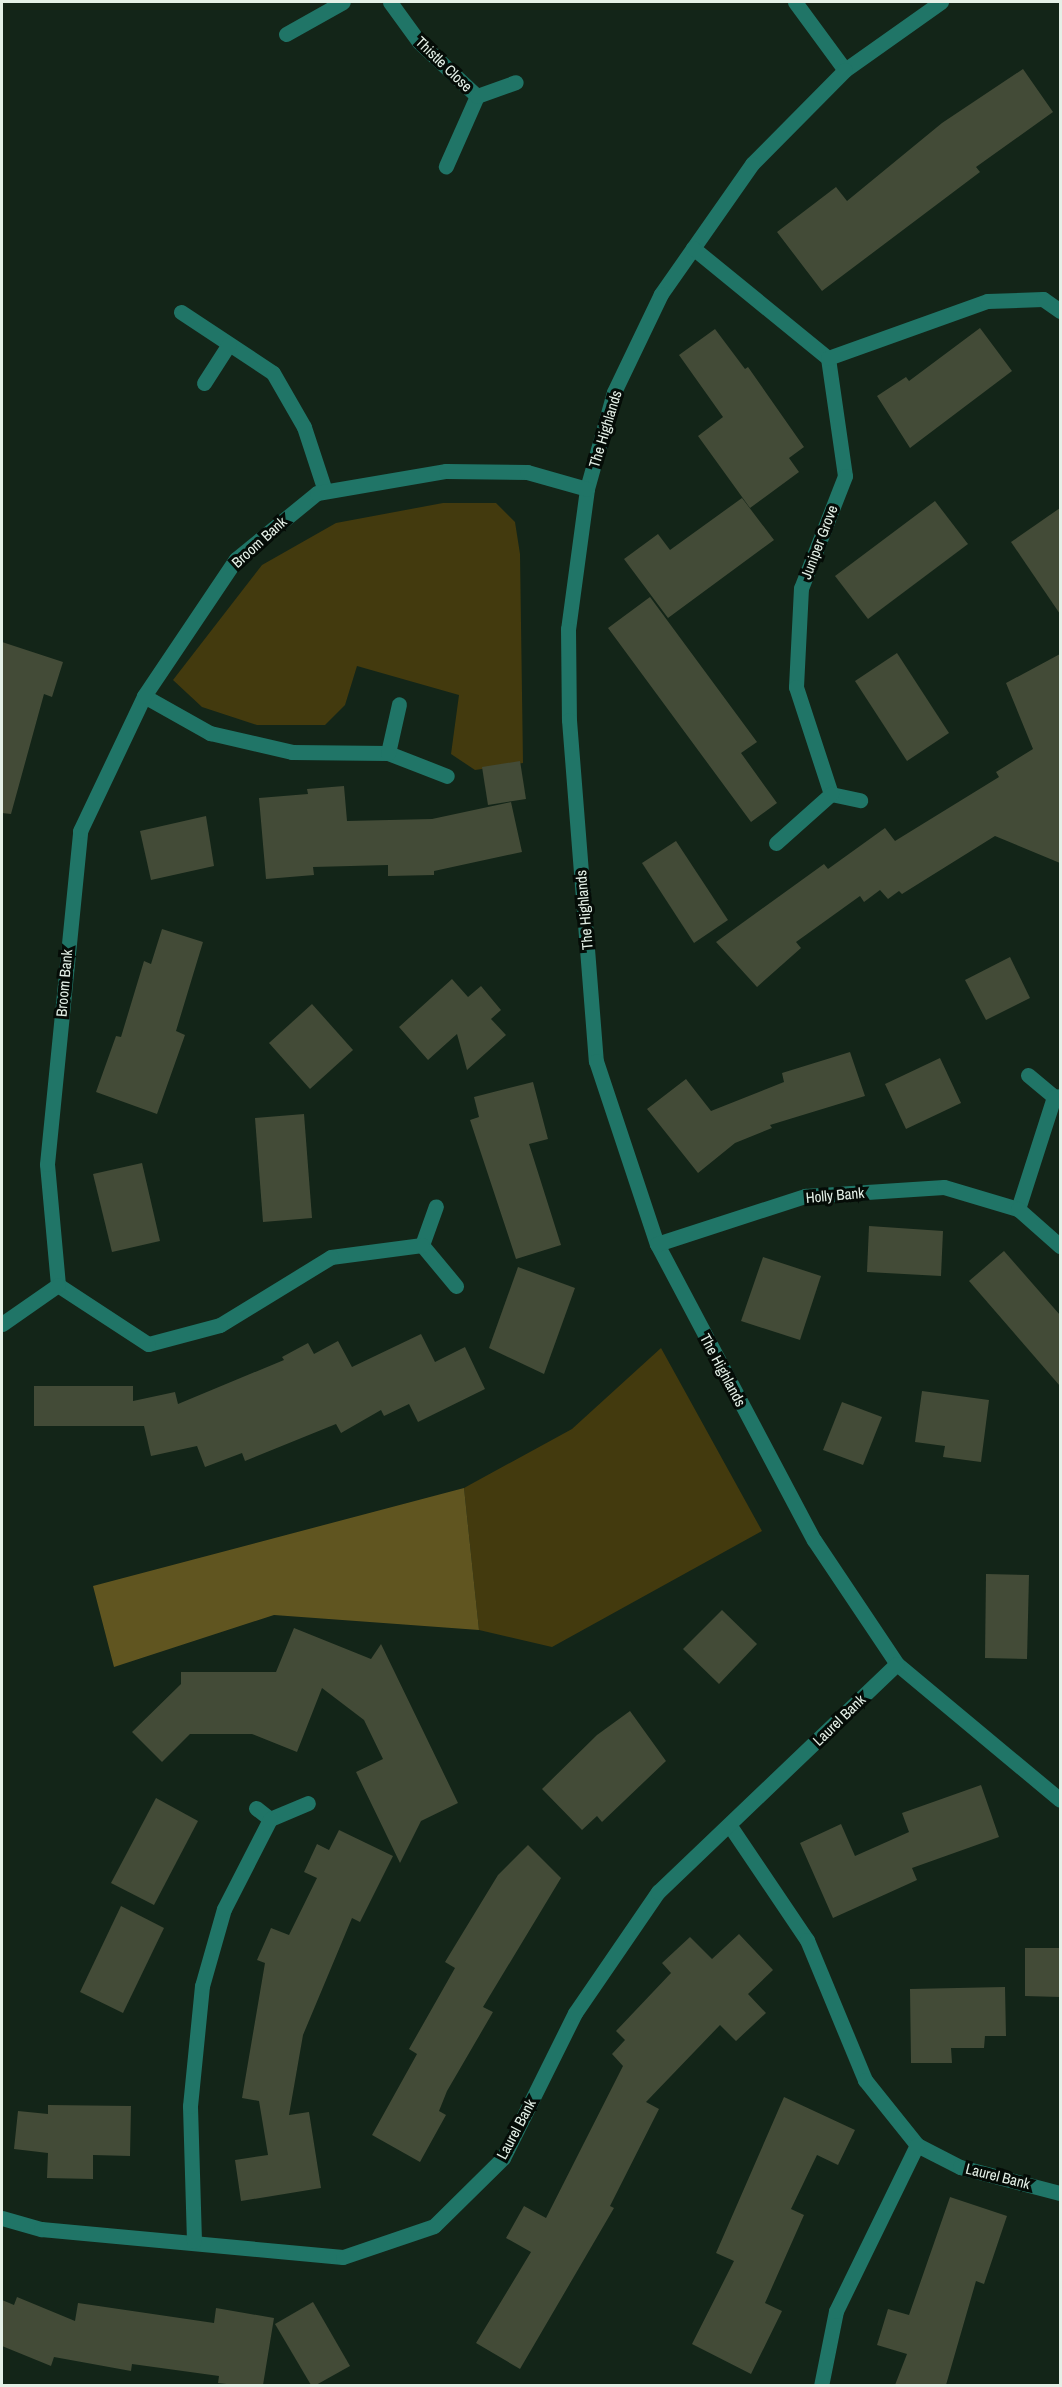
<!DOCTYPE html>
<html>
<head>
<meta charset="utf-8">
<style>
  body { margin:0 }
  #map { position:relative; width:1062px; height:2387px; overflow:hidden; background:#132518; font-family:"Archivo Narrow",sans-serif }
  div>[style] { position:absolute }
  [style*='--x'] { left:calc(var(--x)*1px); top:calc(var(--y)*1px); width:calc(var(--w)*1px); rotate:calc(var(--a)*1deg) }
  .green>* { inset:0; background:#433a0e }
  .forest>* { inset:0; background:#605520 }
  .building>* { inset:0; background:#434b37 }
  .minor>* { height:15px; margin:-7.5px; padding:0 7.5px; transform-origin:7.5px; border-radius:7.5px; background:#207567 }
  span { translate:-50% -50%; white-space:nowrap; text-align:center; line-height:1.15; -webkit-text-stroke:6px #050c07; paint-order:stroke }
  .street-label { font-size:15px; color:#e4f0e7 }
  .frame { position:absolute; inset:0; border:3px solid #e4f0e7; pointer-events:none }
</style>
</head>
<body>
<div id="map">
  <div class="green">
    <div style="clip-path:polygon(443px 503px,496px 503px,515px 522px,520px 554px,523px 763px,475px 770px,451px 754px,459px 695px,357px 666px,345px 705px,325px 725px,257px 725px,202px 707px,173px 680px,262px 565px,336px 523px)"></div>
    <div style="clip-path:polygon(661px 1348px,762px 1531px,552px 1647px,479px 1630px,464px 1488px,572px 1429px)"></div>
  </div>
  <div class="forest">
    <div style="clip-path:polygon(464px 1488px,479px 1630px,274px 1615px,114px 1667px,93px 1586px)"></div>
  </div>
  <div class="building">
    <div style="clip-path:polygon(1023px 69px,1053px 112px,976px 167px,980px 172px,822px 291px,777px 232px,836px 187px,847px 201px,942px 123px)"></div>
    <div style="clip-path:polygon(980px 328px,1012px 371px,910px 448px,877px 396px,906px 377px,909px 381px)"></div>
    <div style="clip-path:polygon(715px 329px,745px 369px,748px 367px,804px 447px,789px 458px,799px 472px,750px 508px,698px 436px,723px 417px,679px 355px)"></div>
    <div style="clip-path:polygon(742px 498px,774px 540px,668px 618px,624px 559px,658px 534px,670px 550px)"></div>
    <div style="clip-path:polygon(935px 501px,968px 544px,868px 619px,835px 576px)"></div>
    <div style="clip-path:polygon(1060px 508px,1060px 614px,1011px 542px)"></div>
    <div style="clip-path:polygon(650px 597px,757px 742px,741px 753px,777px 803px,751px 822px,608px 628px)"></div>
    <div style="clip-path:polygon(2px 642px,63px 662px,52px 697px,44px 694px,11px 814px,2px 813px)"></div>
    <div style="clip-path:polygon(897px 653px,949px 733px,907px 761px,855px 681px)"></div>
    <div style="clip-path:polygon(1060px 654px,1060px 863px,995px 836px,902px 894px,899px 891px,888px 899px,880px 890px,864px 902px,860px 896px,796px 942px,801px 948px,757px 987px,716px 942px,824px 864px,828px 869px,885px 828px,895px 841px,999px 777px,996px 772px,1033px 749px,1006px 683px)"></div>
    <div style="clip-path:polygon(520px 761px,526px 799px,488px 805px,482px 767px)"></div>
    <div style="clip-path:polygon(344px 786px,347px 821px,432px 819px,511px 802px,522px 852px,434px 871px,434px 875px,388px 876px,388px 865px,313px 867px,314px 875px,266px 879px,259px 798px,308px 794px,307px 789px)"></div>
    <div style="clip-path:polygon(206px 816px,214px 866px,151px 880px,140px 831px)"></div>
    <div style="clip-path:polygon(676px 841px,728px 920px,694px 943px,642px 863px)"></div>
    <div style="clip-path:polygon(162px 929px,203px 942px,176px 1031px,185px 1035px,157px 1114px,96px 1092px,116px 1036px,121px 1037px,144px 961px,151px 964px)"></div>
    <div style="clip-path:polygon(1010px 957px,1030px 998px,986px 1020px,965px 980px)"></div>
    <div style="clip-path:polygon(452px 979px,468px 997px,481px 986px,501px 1010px,491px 1019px,506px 1035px,467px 1070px,457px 1034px,428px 1060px,399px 1027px)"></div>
    <div style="clip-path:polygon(312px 1004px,353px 1050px,310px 1089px,269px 1043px)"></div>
    <div style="clip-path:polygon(850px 1052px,865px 1096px,770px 1125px,772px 1128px,735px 1143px,698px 1173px,647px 1109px,686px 1079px,711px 1111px,784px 1082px,782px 1073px)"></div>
    <div style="clip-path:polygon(940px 1058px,961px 1103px,906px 1129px,885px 1084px)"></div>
    <div style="clip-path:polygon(533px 1082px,548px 1139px,529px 1144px,561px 1245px,516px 1259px,470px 1120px,479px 1117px,474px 1097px)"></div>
    <div style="clip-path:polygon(304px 1114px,312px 1218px,263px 1222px,255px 1118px)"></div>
    <div style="clip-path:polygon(142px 1163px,160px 1241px,112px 1252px,93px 1174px)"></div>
    <div style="clip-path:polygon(869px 1226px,943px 1231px,941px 1276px,867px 1272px)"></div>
    <div style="clip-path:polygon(1004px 1251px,1060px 1315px,1060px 1386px,969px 1281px)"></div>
    <div style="clip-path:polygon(763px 1257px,821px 1276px,800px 1340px,741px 1321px)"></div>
    <div style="clip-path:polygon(518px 1267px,575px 1288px,544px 1374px,489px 1348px)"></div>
    <div style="clip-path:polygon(421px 1334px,435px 1362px,465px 1347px,485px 1389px,418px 1422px,409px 1404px,384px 1416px,381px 1410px,341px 1433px,336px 1424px,245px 1461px,242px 1453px,205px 1467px,197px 1446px,151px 1456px,144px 1426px,34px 1426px,34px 1386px,133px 1386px,133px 1401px,175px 1392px,178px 1404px,284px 1360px,282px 1357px,308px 1343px,314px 1354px,338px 1341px,352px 1367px)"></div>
    <div style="clip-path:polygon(922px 1391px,989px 1400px,981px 1462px,943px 1457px,945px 1446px,915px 1442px)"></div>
    <div style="clip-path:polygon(842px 1402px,882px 1417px,863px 1465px,823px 1450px)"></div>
    <div style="clip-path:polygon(986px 1574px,1029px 1575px,1027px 1659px,985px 1658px)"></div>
    <div style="clip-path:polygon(722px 1610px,757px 1644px,719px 1684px,683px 1649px)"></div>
    <div style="clip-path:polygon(294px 1628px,371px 1659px,381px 1644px,458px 1803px,421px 1821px,400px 1863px,356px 1772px,383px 1759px,364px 1720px,322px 1688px,297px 1752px,252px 1734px,190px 1734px,162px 1762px,132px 1732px,181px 1684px,181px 1672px,276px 1672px)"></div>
    <div style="clip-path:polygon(630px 1711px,666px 1761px,602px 1822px,597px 1816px,582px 1830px,542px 1789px,597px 1735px)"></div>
    <div style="clip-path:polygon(981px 1785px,999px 1837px,912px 1868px,917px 1880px,833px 1918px,800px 1843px,841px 1824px,855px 1856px,909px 1832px,902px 1813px)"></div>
    <div style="clip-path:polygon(156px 1798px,198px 1821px,154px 1905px,111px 1883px)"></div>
    <div style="clip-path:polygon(339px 1830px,393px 1856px,360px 1922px,352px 1918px,303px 2035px,289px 2115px,309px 2112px,321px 2188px,241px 2201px,235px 2160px,268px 2155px,259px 2101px,242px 2098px,265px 1963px,257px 1960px,271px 1928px,289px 1935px,317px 1878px,304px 1872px,317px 1844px,329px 1850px)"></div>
    <div style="clip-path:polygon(528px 1845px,561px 1878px,483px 2007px,493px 2012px,447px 2091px,439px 2111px,446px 2115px,420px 2162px,372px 2135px,417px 2054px,409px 2049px,455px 1968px,445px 1962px,498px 1875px)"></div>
    <div style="clip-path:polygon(121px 1906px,164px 1928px,123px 2013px,80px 1992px)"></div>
    <div style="clip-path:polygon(739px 1934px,773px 1970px,748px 1994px,766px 2013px,736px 2041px,720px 2025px,646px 2102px,659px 2109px,610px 2206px,614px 2208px,520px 2369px,476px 2343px,531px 2252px,506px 2238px,524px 2206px,546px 2218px,623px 2066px,612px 2054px,625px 2040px,616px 2031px,671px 1973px,662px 1963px,690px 1937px,712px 1959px)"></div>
    <div style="clip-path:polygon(1025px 1948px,1060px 1948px,1060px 1997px,1025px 1996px)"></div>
    <div style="clip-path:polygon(1005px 1987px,1006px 2036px,985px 2036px,984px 2048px,951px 2048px,952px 2063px,911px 2063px,910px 1989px)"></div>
    <div style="clip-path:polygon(784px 2097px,855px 2130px,838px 2165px,817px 2155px,791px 2209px,804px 2215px,765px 2303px,782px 2311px,751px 2374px,692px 2344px,734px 2261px,716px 2253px)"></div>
    <div style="clip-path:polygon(48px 2105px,131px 2106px,130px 2156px,93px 2155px,93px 2179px,47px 2178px,48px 2153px,14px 2149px,18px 2111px,48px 2114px)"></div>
    <div style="clip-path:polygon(950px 2197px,1007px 2216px,984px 2284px,976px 2281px,946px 2385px,895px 2385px,907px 2354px,877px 2345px,888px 2309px,909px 2315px)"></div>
    <div style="clip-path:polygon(17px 2297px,75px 2321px,78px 2303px,214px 2323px,216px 2308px,274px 2318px,263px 2385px,235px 2385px,218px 2383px,219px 2376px,132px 2364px,131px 2371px,54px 2357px,51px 2366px,2px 2346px,2px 2300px,14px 2305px)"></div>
    <div style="clip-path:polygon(313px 2302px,350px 2366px,316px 2385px,311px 2385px,275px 2324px)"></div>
  </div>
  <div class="minor">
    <div style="--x:390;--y:2;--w:49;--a:54.1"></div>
    <div style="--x:419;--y:42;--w:79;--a:43"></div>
    <div style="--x:477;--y:96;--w:77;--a:113.9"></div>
    <div style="--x:795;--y:2;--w:84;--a:53.7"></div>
    <div style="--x:941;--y:2;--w:118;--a:144.7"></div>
    <div style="--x:845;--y:70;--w:132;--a:134.7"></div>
    <div style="--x:752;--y:164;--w:159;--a:125"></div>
    <div style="--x:661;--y:294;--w:109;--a:115.6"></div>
    <div style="--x:614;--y:392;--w:101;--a:105.6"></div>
    <div style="--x:587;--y:489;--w:141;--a:97.7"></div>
    <div style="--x:568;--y:629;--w:91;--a:89.4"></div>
    <div style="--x:569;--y:720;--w:342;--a:85.5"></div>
    <div style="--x:596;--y:1061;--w:193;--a:71.6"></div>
    <div style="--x:657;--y:1244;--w:335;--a:62.1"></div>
    <div style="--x:814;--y:1540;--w:149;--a:56.2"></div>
    <div style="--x:897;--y:1664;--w:212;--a:39.8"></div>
    <div style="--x:286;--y:34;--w:65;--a:-29.3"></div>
    <div style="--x:477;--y:96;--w:41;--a:-19.7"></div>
    <div style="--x:693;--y:248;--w:174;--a:39.2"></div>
    <div style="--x:828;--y:358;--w:119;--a:81.8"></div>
    <div style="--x:845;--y:476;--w:120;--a:111.4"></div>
    <div style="--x:801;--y:588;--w:99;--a:92.9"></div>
    <div style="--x:796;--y:687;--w:113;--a:71.9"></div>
    <div style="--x:831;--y:794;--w:30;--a:12"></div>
    <div style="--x:181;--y:312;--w:110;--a:33.5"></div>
    <div style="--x:273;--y:373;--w:62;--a:60.1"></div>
    <div style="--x:304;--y:427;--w:67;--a:71.8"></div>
    <div style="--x:828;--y:358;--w:169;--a:-19.7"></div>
    <div style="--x:987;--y:301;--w:56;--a:-2"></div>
    <div style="--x:1043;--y:299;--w:21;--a:35"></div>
    <div style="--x:204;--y:383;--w:46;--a:-57.3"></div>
    <div style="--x:144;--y:696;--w:76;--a:29.3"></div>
    <div style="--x:210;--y:733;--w:84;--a:13"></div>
    <div style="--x:292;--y:752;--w:96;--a:0.6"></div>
    <div style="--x:388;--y:753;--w:63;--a:21.3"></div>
    <div style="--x:388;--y:753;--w:50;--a:-77.3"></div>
    <div style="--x:776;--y:843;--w:74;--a:-41.7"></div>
    <div style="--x:1028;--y:1075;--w:34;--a:40"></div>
    <div style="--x:1054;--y:1097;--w:6;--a:-9"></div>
    <div style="--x:1018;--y:1209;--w:118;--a:-72.2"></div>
    <div style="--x:657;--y:1244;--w:156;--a:-18"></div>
    <div style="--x:805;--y:1196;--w:139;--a:-3.7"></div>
    <div style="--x:944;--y:1187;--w:77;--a:16.6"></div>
    <div style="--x:1018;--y:1209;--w:56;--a:41.4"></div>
    <div style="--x:422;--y:1245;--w:41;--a:-70.3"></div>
    <div style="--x:456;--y:1286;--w:53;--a:-129.7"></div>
    <div style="--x:422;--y:1245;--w:92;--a:172.5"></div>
    <div style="--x:331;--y:1257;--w:130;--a:148.5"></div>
    <div style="--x:220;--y:1325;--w:74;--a:165.2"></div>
    <div style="--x:148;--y:1344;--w:108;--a:-146.8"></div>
    <div style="--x:58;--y:1285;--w:121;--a:-95.2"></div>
    <div style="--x:47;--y:1164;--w:335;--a:-84.3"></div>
    <div style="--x:80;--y:831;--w:149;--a:-64.6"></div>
    <div style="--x:144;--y:696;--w:165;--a:-56.1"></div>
    <div style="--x:236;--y:559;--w:104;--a:-39.2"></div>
    <div style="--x:317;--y:493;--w:131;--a:-9.7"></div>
    <div style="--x:446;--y:471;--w:81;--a:0.7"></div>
    <div style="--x:527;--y:472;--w:62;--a:15.8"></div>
    <div style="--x:2;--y:1324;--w:68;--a:-34.9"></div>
    <div style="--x:256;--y:1808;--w:18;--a:38"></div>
    <div style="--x:270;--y:1819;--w:41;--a:-22.8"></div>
    <div style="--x:730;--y:1826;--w:138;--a:56"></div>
    <div style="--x:807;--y:1940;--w:152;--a:67.5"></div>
    <div style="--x:865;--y:2080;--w:83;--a:51.3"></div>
    <div style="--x:917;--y:2145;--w:48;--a:27.1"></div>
    <div style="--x:960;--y:2167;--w:103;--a:14.6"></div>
    <div style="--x:2;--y:2218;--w:41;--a:15.8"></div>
    <div style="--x:41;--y:2229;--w:303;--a:5.3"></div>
    <div style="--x:343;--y:2257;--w:96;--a:-18.8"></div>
    <div style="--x:434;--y:2226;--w:97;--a:-44.6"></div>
    <div style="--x:503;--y:2158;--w:162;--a:-63.6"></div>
    <div style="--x:575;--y:2013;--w:147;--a:-55.6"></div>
    <div style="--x:658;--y:1892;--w:330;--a:-43.7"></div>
    <div style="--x:194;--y:2241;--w:135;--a:-91.7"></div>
    <div style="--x:190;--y:2106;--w:121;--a:-84.3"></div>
    <div style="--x:202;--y:1986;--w:80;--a:-74.1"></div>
    <div style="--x:224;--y:1909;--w:101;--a:-62.9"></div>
    <div style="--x:821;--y:2386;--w:76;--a:-78.7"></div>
    <div style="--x:836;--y:2311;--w:185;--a:-64"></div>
  </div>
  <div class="street-label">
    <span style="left:444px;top:64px;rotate:44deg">Thistle Close</span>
    <span style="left:605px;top:429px;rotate:-73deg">The Highlands</span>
    <span style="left:259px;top:542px;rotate:-42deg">Broom Bank</span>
    <span style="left:819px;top:542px;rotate:-69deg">Juniper Grove</span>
    <span style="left:584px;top:910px;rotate:-95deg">The Highlands</span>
    <span style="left:64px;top:983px;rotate:-85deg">Broom Bank</span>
    <span style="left:835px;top:1195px;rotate:-5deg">Holly Bank</span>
    <span style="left:723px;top:1370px;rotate:62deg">The Highlands</span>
    <span style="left:839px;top:1720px;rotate:-44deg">Laurel Bank</span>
    <span style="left:516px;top:2129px;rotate:-62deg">Laurel Bank</span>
    <span style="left:998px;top:2176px;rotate:14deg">Laurel Bank</span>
  </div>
  <div class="frame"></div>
</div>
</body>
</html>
